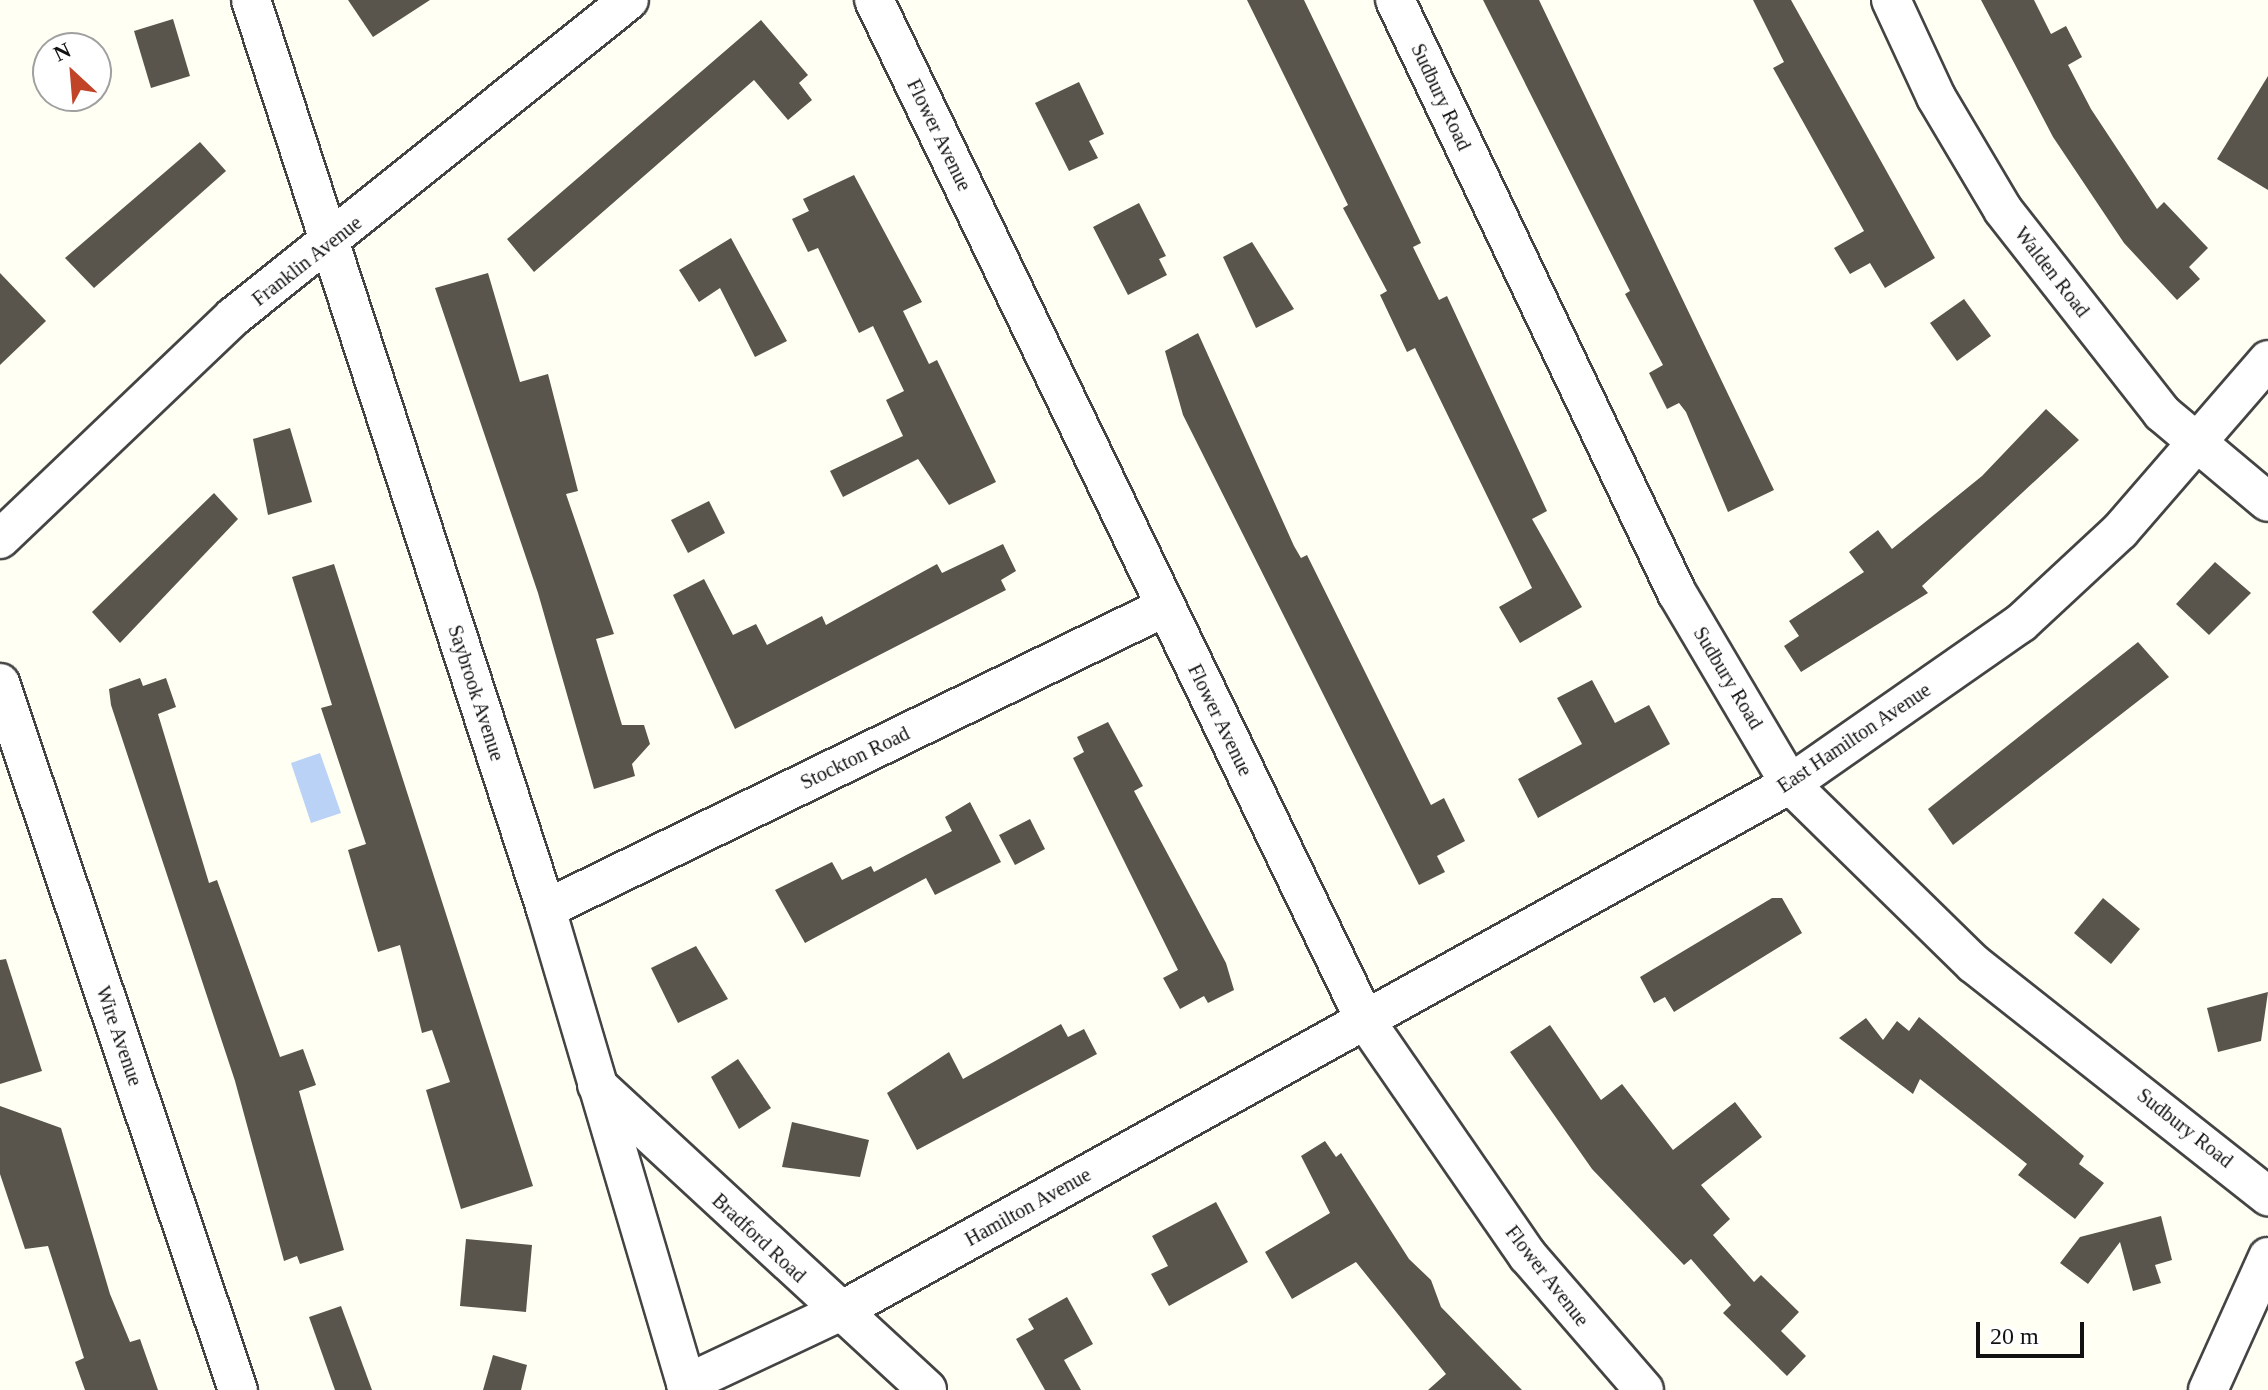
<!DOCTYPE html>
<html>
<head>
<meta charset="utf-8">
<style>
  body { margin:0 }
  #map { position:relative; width:2268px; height:1390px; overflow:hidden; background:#fffff4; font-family:Georgia,serif }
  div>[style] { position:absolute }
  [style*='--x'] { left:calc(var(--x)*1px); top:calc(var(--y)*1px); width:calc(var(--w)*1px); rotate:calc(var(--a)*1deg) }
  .water>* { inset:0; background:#b9d2f6 }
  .building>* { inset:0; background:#59554d }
  .roads { filter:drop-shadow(2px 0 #444) drop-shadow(-2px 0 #444) drop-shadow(0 2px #444) drop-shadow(0 -2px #444) }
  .minor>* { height:38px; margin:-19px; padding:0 19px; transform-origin:19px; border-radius:19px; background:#fff }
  span { translate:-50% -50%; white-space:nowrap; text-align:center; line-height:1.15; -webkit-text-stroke:8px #fff; paint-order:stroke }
  .street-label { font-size:20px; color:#111 }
  .north { position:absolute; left:32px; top:32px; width:80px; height:80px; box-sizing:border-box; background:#fff; border:2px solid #a0a0a0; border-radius:50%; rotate:334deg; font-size:22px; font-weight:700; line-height:32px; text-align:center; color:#111 }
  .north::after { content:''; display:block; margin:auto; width:28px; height:36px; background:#c14328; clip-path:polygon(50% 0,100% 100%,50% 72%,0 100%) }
  .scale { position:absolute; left:1976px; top:1322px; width:108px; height:36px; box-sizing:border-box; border:4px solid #111; border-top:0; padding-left:10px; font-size:24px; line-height:28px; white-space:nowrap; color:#111; -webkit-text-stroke:6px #fff; paint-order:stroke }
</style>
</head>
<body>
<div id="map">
  <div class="water">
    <div style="clip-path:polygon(320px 753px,341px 813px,311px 823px,291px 763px)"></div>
  </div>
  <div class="building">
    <div style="clip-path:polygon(348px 0,430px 0,373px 37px)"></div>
    <div style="clip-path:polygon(1247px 0,1304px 0,1421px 243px,1413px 247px,1439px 300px,1447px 296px,1547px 511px,1532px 519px,1582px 607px,1520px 643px,1499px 607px,1532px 588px,1415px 348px,1407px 352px,1380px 295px,1387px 291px,1343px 208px,1348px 205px)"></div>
    <div style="clip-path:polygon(1483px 0,1539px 0,1774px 490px,1728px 512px,1686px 412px,1679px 403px,1667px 409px,1649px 373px,1663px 365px,1625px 294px,1630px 291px)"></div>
    <div style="clip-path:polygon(1753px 0,1791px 0,1935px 258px,1885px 288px,1870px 263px,1850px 274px,1834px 248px,1864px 231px,1773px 68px,1784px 62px)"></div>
    <div style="clip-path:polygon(1981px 0,2034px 0,2051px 34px,2066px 26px,2082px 57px,2068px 65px,2091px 109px,2157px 209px,2164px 202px,2208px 248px,2189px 267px,2200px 279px,2177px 300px,2124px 243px,2053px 137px)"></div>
    <div style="clip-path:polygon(173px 19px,190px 76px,151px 88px,134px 31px)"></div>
    <div style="clip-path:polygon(761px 20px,808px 75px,799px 83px,812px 100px,788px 120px,754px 80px,534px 272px,507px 239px)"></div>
    <div style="clip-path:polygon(2268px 76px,2268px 190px,2217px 159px)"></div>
    <div style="clip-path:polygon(1079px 82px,1104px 134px,1089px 141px,1098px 158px,1069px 171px,1035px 103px)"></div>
    <div style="clip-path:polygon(200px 142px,226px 171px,94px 288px,65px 258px)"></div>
    <div style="clip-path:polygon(854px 175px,922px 302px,903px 311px,929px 364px,937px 360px,996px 482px,949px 505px,918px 459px,843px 497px,830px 471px,903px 436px,886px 400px,904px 391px,873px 326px,859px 333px,818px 248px,808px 252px,792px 219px,809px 211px,803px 199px)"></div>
    <div style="clip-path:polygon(1139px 203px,1166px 256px,1159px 259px,1167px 275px,1128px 295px,1093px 227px)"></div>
    <div style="clip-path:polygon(731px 238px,787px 341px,755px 357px,720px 288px,699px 302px,679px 270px)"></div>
    <div style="clip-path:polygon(1252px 242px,1294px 309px,1256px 328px,1223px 257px)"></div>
    <div style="clip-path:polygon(0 273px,46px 321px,0 365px)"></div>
    <div style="clip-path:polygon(488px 273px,520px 382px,548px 374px,578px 491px,566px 494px,614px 634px,596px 639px,622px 725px,644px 725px,650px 744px,632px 764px,635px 776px,594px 789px,538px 593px,435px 288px)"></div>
    <div style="clip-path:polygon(1964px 299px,1991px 336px,1957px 361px,1930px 323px)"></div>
    <div style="clip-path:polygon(1198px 333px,1294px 546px,1301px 558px,1307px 555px,1431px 805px,1444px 798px,1465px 841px,1437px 856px,1445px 872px,1419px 885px,1183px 415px,1165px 351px)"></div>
    <div style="clip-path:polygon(2046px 409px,2079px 440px,1922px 586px,1928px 593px,1801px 672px,1784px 646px,1799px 636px,1789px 621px,1864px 572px,1849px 552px,1878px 530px,1892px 549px,1982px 476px)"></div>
    <div style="clip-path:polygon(290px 428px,312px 502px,268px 515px,253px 439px)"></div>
    <div style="clip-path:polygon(214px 493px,238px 519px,120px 643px,92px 612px)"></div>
    <div style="clip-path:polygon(709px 501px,725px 533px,688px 553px,671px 520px)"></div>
    <div style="clip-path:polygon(1003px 544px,1016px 571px,1001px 580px,1006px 590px,735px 729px,673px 595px,704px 579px,733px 635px,756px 624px,767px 645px,822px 616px,826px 625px,937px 564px,942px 573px)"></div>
    <div style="clip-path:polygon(2215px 562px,2251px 593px,2209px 635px,2176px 604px)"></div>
    <div style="clip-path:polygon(334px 564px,533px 1186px,461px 1209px,426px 1090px,450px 1082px,432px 1030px,422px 1033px,400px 945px,378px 952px,348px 850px,366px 844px,321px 708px,332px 705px,292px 577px)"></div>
    <div style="clip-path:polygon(2138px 642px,2169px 677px,1953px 845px,1928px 809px)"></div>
    <div style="clip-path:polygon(140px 678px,143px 686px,166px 678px,176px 707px,158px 714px,209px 883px,217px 880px,280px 1057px,303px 1049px,316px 1085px,299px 1091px,344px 1250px,300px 1264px,297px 1256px,284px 1261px,235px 1081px,111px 705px,109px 689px)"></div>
    <div style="clip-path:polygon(1592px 680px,1615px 723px,1649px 705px,1670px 744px,1538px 818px,1518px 779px,1582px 744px,1557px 698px)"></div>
    <div style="clip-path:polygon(1108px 722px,1143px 786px,1134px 791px,1226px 963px,1234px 990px,1208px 1003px,1204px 996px,1180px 1009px,1163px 978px,1178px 970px,1073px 758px,1084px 752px,1077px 737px)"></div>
    <div style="clip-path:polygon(970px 802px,1001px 862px,935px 895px,926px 878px,805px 943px,775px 890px,832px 862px,842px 880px,871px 866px,874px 872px,952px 831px,945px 817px)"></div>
    <div style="clip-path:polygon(1030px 819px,1045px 849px,1015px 865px,999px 835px)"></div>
    <div style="clip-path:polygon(1772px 898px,1782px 898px,1802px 933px,1674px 1012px,1665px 997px,1654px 1003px,1640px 977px)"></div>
    <div style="clip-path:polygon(2103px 898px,2140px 929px,2111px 964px,2074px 933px)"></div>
    <div style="clip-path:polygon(696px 946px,728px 999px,678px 1023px,651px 968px)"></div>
    <div style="clip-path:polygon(6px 959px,42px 1071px,0 1084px,0 960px)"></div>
    <div style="clip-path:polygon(2268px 992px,2261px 1041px,2218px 1052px,2207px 1008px)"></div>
    <div style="clip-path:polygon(1919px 1017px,2084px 1156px,2079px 1164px,2104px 1183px,2075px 1219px,2018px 1175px,2027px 1164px,1920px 1079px,1913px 1094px,1839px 1038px,1866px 1018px,1883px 1040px,1897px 1021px,1909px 1031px)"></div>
    <div style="clip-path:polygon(1061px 1024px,1068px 1037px,1084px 1029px,1097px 1054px,917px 1150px,887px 1093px,949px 1052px,963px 1079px)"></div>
    <div style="clip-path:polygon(1550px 1025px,1601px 1100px,1622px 1084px,1673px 1150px,1735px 1102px,1762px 1137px,1701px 1185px,1730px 1219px,1713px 1235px,1754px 1282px,1761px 1275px,1799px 1312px,1781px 1331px,1806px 1356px,1787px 1376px,1723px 1313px,1731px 1305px,1691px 1259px,1684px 1265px,1592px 1169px,1510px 1052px)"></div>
    <div style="clip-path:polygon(738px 1059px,771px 1108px,739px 1129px,711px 1077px)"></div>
    <div style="clip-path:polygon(0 1106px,61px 1128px,110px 1294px,130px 1342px,140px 1339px,158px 1390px,85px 1390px,75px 1362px,84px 1358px,48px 1246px,25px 1249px,0 1174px)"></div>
    <div style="clip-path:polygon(792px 1122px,869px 1140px,860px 1177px,782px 1167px)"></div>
    <div style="clip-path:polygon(1325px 1141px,1336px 1157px,1341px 1153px,1409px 1259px,1431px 1280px,1441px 1307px,1522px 1390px,1428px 1390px,1446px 1374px,1356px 1262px,1292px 1299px,1265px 1252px,1330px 1213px,1301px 1156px)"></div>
    <div style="clip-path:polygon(1216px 1202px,1248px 1262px,1169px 1306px,1151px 1274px,1168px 1266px,1152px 1236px)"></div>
    <div style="clip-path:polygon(2161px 1216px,2172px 1260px,2155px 1265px,2161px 1283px,2133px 1291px,2120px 1242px,2088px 1284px,2060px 1263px,2080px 1237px)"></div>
    <div style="clip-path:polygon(466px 1239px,532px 1245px,526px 1312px,460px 1306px)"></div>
    <div style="clip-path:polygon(1067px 1297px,1093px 1344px,1064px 1360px,1081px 1390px,1045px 1390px,1016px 1339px,1034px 1329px,1028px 1319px)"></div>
    <div style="clip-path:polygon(341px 1306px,372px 1390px,335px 1390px,309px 1317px)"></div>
    <div style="clip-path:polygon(493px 1355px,527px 1365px,521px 1390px,483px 1390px)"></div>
  </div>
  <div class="roads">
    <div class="minor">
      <div style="--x:251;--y:0;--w:956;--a:72.02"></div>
      <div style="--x:546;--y:909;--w:502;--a:73.55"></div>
      <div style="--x:874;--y:0;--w:1132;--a:64.3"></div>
      <div style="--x:1365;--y:1020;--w:287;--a:55.4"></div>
      <div style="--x:1528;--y:1256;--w:177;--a:49.1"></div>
      <div style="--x:1395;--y:0;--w:657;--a:64.57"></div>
      <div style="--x:1677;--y:593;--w:222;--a:59.4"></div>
      <div style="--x:1790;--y:784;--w:257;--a:44.4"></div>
      <div style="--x:1974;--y:964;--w:375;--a:38.3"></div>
      <div style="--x:1891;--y:0;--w:107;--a:65.1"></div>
      <div style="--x:1936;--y:97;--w:131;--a:59.3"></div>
      <div style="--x:2003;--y:210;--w:258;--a:51.9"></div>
      <div style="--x:2162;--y:413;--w:138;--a:40"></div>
      <div style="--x:0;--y:539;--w:322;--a:-43.6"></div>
      <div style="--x:233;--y:317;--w:507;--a:-38.68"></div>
      <div style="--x:0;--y:683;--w:746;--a:71.4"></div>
      <div style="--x:546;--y:909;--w:689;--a:-26.01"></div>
      <div style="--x:597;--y:1085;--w:449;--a:42.7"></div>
      <div style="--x:686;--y:1384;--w:169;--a:-25.2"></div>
      <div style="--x:839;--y:1312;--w:1088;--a:-29.04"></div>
      <div style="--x:1790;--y:784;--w:282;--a:-34.9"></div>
      <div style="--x:2021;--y:623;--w:135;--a:-42.9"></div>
      <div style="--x:2120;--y:531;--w:226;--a:-49.1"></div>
      <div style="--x:2208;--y:1390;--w:146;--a:-65.7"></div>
    </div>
  </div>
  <div class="street-label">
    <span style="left:1441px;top:97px;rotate:65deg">Sudbury Road</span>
    <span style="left:939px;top:135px;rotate:64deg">Flower Avenue</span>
    <span style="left:307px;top:261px;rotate:-38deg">Franklin Avenue</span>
    <span style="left:2052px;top:272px;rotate:52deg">Walden Road</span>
    <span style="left:1728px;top:678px;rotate:59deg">Sudbury Road</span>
    <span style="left:476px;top:693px;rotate:72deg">Saybrook Avenue</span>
    <span style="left:1220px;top:720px;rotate:64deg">Flower Avenue</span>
    <span style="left:1854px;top:738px;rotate:-34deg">East Hamilton Avenue</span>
    <span style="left:855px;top:758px;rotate:-26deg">Stockton Road</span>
    <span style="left:119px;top:1036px;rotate:71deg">Wire Avenue</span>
    <span style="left:2185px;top:1128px;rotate:38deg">Sudbury Road</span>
    <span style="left:1028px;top:1207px;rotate:-29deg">Hamilton Avenue</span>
    <span style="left:759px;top:1238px;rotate:43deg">Bradford Road</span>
    <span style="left:1547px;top:1276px;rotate:52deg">Flower Avenue</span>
  </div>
  <div class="north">N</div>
  <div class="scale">20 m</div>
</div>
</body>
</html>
